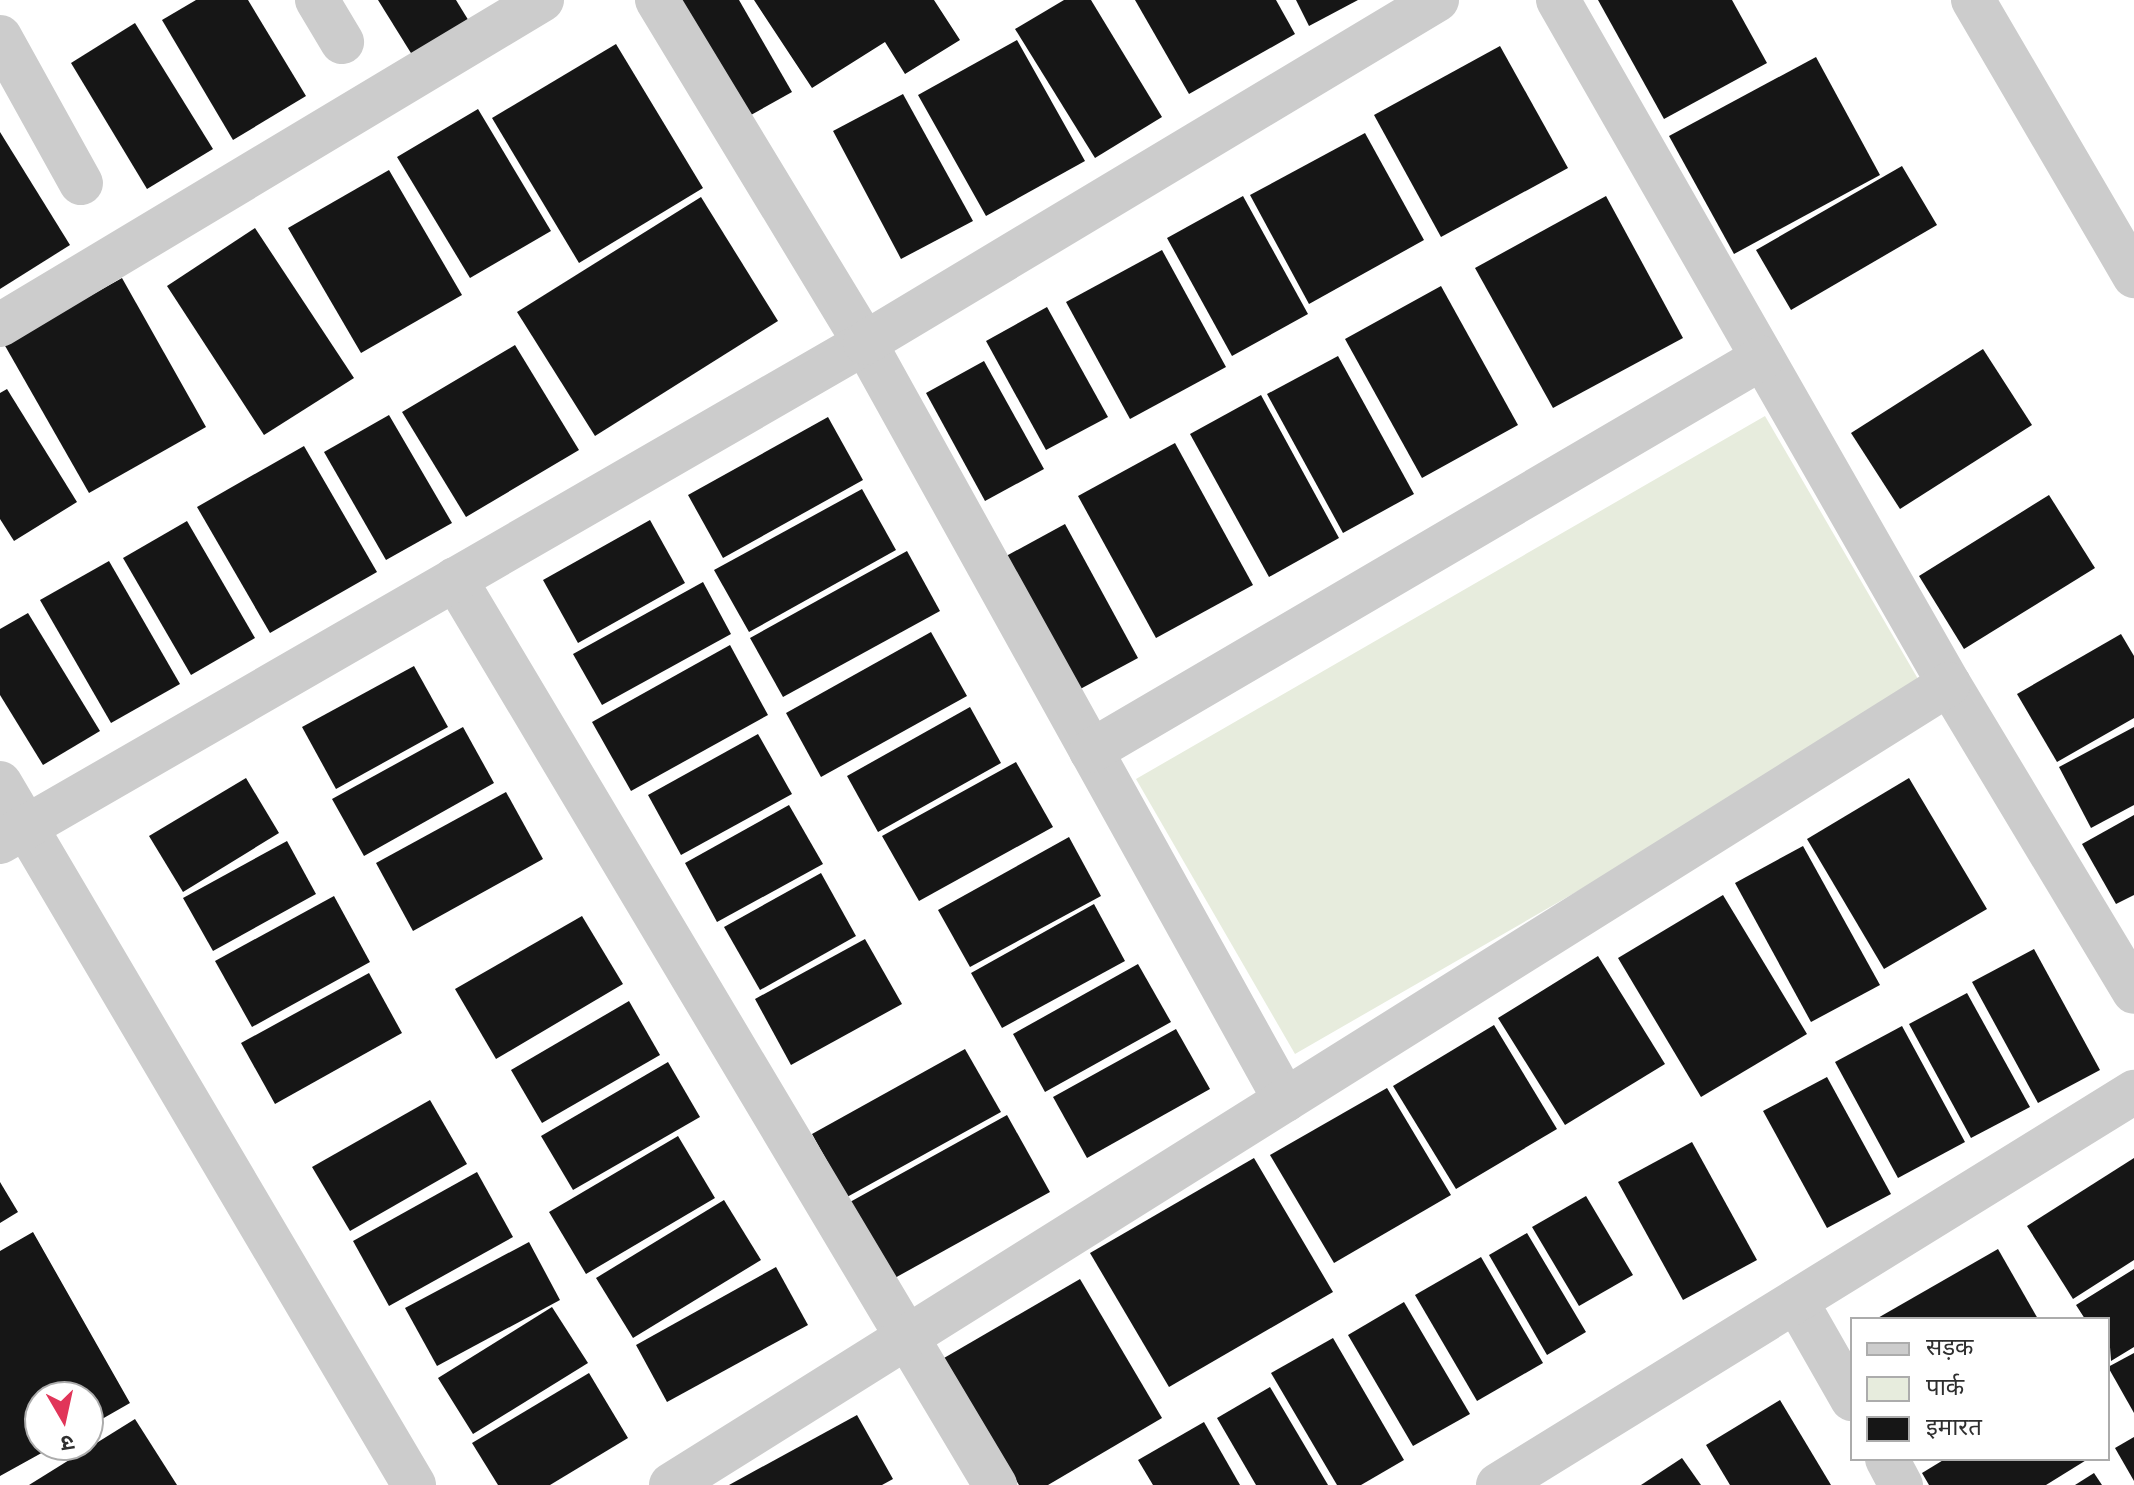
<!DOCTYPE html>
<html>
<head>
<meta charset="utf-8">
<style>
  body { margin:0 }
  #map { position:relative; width:2134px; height:1485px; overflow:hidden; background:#fff; font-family:Arial,"Noto Sans Devanagari",sans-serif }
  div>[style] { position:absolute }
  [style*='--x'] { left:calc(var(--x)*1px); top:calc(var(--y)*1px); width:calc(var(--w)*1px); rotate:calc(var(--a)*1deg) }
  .green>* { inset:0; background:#e7ecdd }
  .building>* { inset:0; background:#161616 }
  .minor>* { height:44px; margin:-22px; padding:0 22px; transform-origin:22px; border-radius:22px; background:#ccc }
  .tertiary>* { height:44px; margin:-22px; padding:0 22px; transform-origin:22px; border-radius:22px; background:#ccc }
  span { translate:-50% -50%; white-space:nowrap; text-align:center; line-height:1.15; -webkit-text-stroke:8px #fff; paint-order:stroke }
  .legend { position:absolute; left:1850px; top:1317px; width:260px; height:144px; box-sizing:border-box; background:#fff; border:2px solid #acacac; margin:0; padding:10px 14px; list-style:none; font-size:24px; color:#2f2f2f }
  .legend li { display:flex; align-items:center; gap:16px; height:40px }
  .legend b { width:40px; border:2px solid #acacac }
  .north { position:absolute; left:24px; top:1381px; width:80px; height:80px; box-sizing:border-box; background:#fff; border:2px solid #acacac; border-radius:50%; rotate:171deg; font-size:22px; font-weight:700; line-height:32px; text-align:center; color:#2f2f2f }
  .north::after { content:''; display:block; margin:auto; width:28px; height:36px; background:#e13559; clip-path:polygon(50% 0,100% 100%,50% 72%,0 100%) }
</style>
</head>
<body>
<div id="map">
  <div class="green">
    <div style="clip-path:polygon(1765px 416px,1925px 691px,1295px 1054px,1136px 779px)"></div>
  </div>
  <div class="building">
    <div style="clip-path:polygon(196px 0,248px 0,306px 96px,233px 140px,162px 20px)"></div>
    <div style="clip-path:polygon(378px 0,456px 0,475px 31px,419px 66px)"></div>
    <div style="clip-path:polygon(677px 0,739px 0,792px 92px,733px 125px)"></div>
    <div style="clip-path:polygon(754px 0,934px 0,960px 40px,905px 74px,885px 42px,812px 88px)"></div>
    <div style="clip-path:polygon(1064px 0,1091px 0,1162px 117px,1095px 158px,1015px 29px)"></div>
    <div style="clip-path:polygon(1135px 0,1276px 0,1295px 34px,1189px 94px)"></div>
    <div style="clip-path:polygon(1296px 0,1358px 0,1309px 26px)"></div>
    <div style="clip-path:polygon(1598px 0,1732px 0,1767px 63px,1664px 119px)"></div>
    <div style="clip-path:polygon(135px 23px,213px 149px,147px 189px,71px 63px)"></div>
    <div style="clip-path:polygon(1017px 40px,1085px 161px,986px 216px,918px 95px)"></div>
    <div style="clip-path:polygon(616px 44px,703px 188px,579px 263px,492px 118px)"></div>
    <div style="clip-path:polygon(1500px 46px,1568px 168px,1441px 237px,1374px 115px)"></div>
    <div style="clip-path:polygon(1816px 57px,1880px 175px,1734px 254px,1669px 136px)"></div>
    <div style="clip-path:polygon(903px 94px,973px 221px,901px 259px,833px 131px)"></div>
    <div style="clip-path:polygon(478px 109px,551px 231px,470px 278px,397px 157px)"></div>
    <div style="clip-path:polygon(0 132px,70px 245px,0 289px)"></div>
    <div style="clip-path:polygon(1365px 133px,1424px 240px,1309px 304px,1250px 195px)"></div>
    <div style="clip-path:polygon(1902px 166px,1937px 225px,1791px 310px,1756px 250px)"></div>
    <div style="clip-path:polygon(389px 170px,462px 295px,361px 353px,288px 228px)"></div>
    <div style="clip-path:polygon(1243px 196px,1308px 314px,1232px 356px,1167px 238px)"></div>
    <div style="clip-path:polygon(1606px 196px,1683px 338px,1553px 408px,1475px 268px)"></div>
    <div style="clip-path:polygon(701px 197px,778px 321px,595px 436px,517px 312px)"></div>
    <div style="clip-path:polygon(255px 228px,354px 378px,264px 435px,167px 286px)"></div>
    <div style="clip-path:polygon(1162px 250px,1226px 367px,1130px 419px,1066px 302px)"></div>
    <div style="clip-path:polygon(122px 278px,206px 427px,89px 493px,4px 344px)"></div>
    <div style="clip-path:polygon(1441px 286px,1518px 425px,1422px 478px,1345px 339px)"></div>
    <div style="clip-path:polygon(1047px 307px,1108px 417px,1046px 450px,986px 341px)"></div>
    <div style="clip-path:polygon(515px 345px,579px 450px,466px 517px,402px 412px)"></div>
    <div style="clip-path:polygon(1983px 349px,2032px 425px,1900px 509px,1851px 433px)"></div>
    <div style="clip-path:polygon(1338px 356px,1414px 494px,1343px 533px,1267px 394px)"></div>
    <div style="clip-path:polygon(984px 361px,1044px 469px,985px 501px,926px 393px)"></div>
    <div style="clip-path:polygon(7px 389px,77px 502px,14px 541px,0 519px,0 393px)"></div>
    <div style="clip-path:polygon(1261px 395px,1339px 538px,1269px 577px,1190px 434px)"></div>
    <div style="clip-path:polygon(389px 415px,452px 523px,386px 560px,324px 452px)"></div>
    <div style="clip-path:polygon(828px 417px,863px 480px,723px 558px,688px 495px)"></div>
    <div style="clip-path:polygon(1175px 443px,1253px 585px,1156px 638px,1078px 496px)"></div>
    <div style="clip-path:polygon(304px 446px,377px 572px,270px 633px,197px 507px)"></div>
    <div style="clip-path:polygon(862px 489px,896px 550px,749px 632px,714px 570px)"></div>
    <div style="clip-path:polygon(2049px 495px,2095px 568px,1964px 649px,1919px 576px)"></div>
    <div style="clip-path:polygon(650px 520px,685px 583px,578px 643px,543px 580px)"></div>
    <div style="clip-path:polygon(187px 521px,255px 638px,191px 675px,123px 558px)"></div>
    <div style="clip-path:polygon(1065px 524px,1138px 658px,1071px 694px,997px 561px)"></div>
    <div style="clip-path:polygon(907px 551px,940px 611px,783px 697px,750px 638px)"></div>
    <div style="clip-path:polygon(109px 561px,180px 684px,111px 723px,40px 600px)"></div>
    <div style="clip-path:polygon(703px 582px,731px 634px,602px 705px,573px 654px)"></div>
    <div style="clip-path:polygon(28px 613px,100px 731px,43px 765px,0 695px,0 629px)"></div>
    <div style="clip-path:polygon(931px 632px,967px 696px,821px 777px,786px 713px)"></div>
    <div style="clip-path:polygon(2121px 634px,2134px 656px,2134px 718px,2057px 762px,2017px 694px)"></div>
    <div style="clip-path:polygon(730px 645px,768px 715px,631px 791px,592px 722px)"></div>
    <div style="clip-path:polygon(414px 666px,448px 727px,336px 789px,302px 727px)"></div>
    <div style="clip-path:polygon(970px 707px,1001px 763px,878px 832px,847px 776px)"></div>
    <div style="clip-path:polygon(463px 727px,494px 783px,364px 856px,332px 799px)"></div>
    <div style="clip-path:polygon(2134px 727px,2134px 805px,2091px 828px,2059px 767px)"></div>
    <div style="clip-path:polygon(758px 734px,792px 794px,681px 855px,648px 795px)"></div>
    <div style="clip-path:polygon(1016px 762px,1053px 827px,919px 901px,882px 836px)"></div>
    <div style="clip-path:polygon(246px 778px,279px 833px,183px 892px,149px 836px)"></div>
    <div style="clip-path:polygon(1909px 778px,1987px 909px,1884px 969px,1807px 839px)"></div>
    <div style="clip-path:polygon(506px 792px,543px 859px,413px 931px,376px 863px)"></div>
    <div style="clip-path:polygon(789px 805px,823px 864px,717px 922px,685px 863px)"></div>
    <div style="clip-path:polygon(2134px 815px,2134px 895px,2116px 904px,2082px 844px)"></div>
    <div style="clip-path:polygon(1069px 837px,1101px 896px,970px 967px,938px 910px)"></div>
    <div style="clip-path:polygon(287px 841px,316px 894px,213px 951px,183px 898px)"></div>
    <div style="clip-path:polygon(1803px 846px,1880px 985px,1811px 1022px,1735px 883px)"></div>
    <div style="clip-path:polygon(821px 873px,856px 936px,760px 990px,724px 927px)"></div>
    <div style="clip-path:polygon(1723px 895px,1807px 1034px,1701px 1097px,1618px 958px)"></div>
    <div style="clip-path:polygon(334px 896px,370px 962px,252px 1027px,215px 961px)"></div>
    <div style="clip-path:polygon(1094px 904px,1125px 961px,1002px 1028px,971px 973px)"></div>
    <div style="clip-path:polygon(582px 916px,623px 984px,496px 1059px,455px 989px)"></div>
    <div style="clip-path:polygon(865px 939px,902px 1004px,791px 1065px,755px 999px)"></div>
    <div style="clip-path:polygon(2034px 949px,2100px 1070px,2038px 1103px,1972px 982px)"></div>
    <div style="clip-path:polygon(1598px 956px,1665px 1064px,1565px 1125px,1498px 1018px)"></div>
    <div style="clip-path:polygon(1138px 964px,1171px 1022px,1045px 1092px,1013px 1034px)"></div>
    <div style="clip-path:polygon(369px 973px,402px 1033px,275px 1104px,241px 1043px)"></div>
    <div style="clip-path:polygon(1967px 993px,2030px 1107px,1971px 1138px,1909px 1024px)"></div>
    <div style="clip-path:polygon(629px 1001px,660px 1055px,542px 1123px,511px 1070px)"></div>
    <div style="clip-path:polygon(1494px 1025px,1557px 1129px,1456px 1189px,1393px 1086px)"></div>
    <div style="clip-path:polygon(1902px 1026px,1965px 1142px,1898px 1178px,1835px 1062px)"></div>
    <div style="clip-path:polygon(1176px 1029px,1210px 1089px,1087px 1158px,1053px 1097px)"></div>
    <div style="clip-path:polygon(965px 1049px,1001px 1112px,847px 1197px,812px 1134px)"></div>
    <div style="clip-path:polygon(668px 1062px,700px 1117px,573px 1190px,541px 1136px)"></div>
    <div style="clip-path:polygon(1827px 1077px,1891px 1194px,1827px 1228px,1763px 1111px)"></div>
    <div style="clip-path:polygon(1387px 1088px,1451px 1195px,1334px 1263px,1270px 1155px)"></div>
    <div style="clip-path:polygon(430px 1100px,467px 1164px,350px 1231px,312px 1167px)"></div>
    <div style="clip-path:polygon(1007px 1115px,1050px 1192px,893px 1279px,850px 1202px)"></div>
    <div style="clip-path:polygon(678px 1136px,715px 1198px,586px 1274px,549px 1212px)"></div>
    <div style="clip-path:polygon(1692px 1142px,1757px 1260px,1683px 1300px,1618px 1182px)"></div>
    <div style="clip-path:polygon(1254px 1158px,1333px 1292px,1169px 1387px,1090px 1253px)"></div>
    <div style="clip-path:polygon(2134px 1158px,2134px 1260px,2073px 1299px,2027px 1226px)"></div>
    <div style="clip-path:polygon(477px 1172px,513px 1237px,389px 1306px,353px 1241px)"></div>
    <div style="clip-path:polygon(0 1182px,18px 1212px,0 1223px)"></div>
    <div style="clip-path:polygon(1586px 1196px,1633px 1275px,1579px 1306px,1532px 1227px)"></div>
    <div style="clip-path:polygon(724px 1200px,761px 1260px,633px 1338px,596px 1278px)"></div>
    <div style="clip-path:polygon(33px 1232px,130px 1403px,88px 1427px,88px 1397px,40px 1397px,40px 1445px,56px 1445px,0 1476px,0 1251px)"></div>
    <div style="clip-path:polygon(1527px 1233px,1586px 1332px,1547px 1355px,1489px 1255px)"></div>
    <div style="clip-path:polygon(529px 1242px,560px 1300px,437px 1366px,405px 1308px)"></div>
    <div style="clip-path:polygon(1998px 1249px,2038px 1319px,1876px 1319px)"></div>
    <div style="clip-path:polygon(1481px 1257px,1543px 1363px,1477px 1401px,1415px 1295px)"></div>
    <div style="clip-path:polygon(776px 1267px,808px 1325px,667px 1402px,636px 1345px)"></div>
    <div style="clip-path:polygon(2134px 1269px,2134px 1347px,2111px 1361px,2108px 1319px,2085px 1319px,2076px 1305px)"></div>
    <div style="clip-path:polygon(1080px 1279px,1162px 1418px,1048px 1485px,1019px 1485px,944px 1358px)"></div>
    <div style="clip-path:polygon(1404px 1302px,1470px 1414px,1413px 1446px,1348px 1335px)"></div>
    <div style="clip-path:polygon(552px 1307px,588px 1363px,473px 1434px,438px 1378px)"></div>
    <div style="clip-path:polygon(1333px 1338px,1404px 1460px,1361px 1485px,1337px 1485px,1271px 1373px)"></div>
    <div style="clip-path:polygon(2134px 1353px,2134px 1413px,2108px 1367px)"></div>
    <div style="clip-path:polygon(589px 1373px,628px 1438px,550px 1485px,498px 1485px,472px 1443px)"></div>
    <div style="clip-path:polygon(1270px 1387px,1328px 1485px,1256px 1485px,1217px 1418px)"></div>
    <div style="clip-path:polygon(1780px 1400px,1831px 1485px,1730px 1485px,1706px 1445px)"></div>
    <div style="clip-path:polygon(857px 1415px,893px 1479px,882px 1485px,729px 1485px)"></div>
    <div style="clip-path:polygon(135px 1419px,177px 1485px,29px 1485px)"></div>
    <div style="clip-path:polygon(1204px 1422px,1240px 1485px,1153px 1485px,1138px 1460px)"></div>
    <div style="clip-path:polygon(2134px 1437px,2134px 1481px,2115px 1448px)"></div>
    <div style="clip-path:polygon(1682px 1458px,1701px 1485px,1641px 1485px)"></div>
    <div style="clip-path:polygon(1945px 1459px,2088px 1459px,2046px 1485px,1929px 1485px,1922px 1473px)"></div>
    <div style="clip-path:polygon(2094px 1473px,2102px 1485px,2075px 1485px)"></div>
  </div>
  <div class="minor">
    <div style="--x:317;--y:0;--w:49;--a:59.2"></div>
    <div style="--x:657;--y:0;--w:401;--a:58.8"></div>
    <div style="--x:865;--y:343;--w:866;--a:60.98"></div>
    <div style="--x:1558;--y:0;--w:788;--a:60.25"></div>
    <div style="--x:1949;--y:684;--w:359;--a:59"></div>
    <div style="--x:0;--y:37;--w:167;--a:61"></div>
    <div style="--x:0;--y:325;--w:632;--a:-30.95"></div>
    <div style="--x:455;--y:579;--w:1055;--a:59.2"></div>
    <div style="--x:1091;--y:751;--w:778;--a:-30.36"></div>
    <div style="--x:0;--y:783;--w:815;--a:59.47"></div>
    <div style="--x:0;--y:842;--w:999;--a:-29.98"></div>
    <div style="--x:865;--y:343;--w:667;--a:-30.95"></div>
    <div style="--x:1796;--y:1301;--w:113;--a:60.3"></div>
    <div style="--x:1887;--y:1459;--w:30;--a:62"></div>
    <div style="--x:671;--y:1485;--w:1508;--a:-32.08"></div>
    <div style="--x:1498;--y:1485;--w:748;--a:-31.71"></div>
  </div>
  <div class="tertiary">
    <div style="--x:1973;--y:0;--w:320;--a:59.7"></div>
  </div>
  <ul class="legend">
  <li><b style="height:10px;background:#ccc"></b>सड़क</li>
  <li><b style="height:22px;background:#e7ecdd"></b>पार्क</li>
  <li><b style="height:22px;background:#161616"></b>इमारत</li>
  </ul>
  <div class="north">उ</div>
</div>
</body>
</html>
